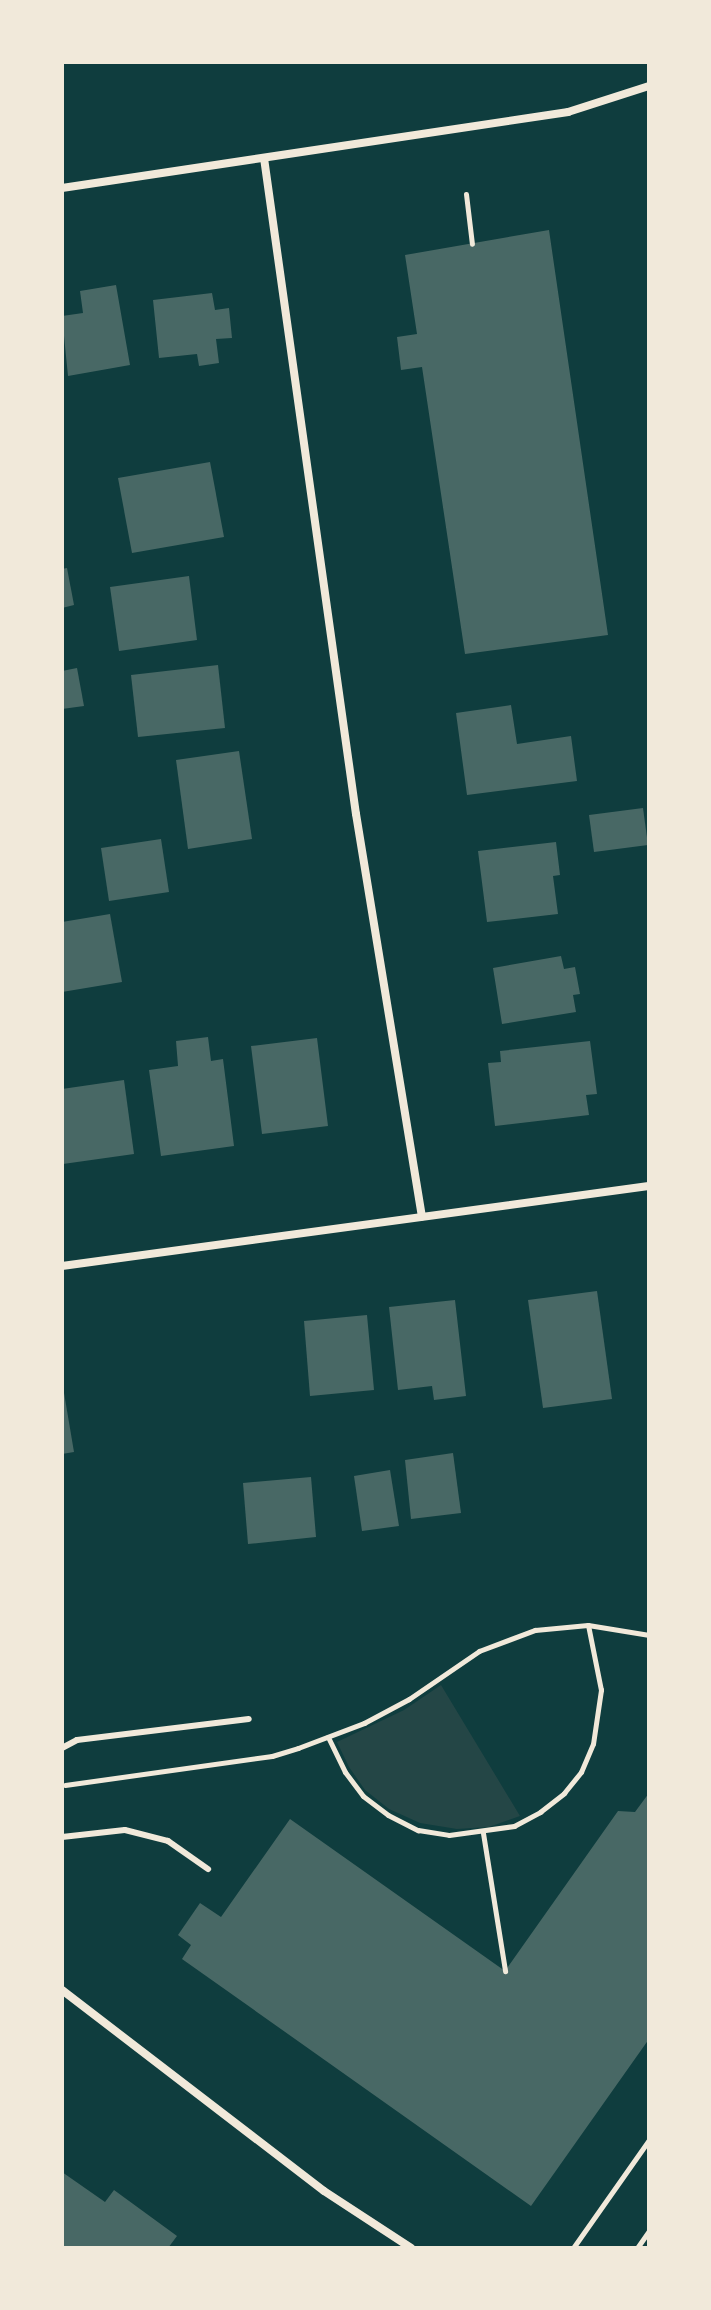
<!DOCTYPE html>
<html>
<head>
<meta charset="utf-8">
<style>
  body { margin:0 }
  #map { position:relative; width:711px; height:2310px; overflow:hidden; background:#0f3d3e; font-family:Quicksand,sans-serif }
  div>[style] { position:absolute }
  [style*='--x'] { left:calc(var(--x)*1px); top:calc(var(--y)*1px); width:calc(var(--w)*1px); rotate:calc(var(--a)*1deg) }
  .green>* { inset:0; background:#244646 }
  .building>* { inset:0; background:#486865 }
  .path>* { height:5px; margin:-2.5px; padding:0 2.5px; transform-origin:2.5px; border-radius:2.5px; background:#f1e9da }
  .service>* { height:6px; margin:-3px; padding:0 3px; transform-origin:3px; border-radius:3px; background:#f1e9da }
  .minor>* { height:8px; margin:-4px; padding:0 4px; transform-origin:4px; border-radius:4px; background:#f1e9da }
  span { translate:-50% -50%; white-space:nowrap; text-align:center; line-height:1.15; -webkit-text-stroke:6px #f1e9da; paint-order:stroke }
  .frame { position:absolute; inset:0; border:64px solid #f1e9da; pointer-events:none }
</style>
</head>
<body>
<div id="map">
  <div class="green">
    <div style="clip-path:polygon(441px 1685px,520px 1816px,489px 1827px,457px 1829px,420px 1823px,389px 1809px,365px 1790px,349px 1767px,337px 1742px,404px 1710px)"></div>
  </div>
  <div class="building">
    <div style="clip-path:polygon(549px 230px,608px 635px,465px 654px,422px 367px,401px 370px,397px 337px,417px 334px,405px 255px)"></div>
    <div style="clip-path:polygon(116px 285px,130px 365px,68px 376px,62px 316px,83px 313px,80px 291px)"></div>
    <div style="clip-path:polygon(212px 293px,215px 310px,229px 308px,232px 338px,216px 339px,219px 363px,199px 366px,197px 354px,159px 358px,153px 300px)"></div>
    <div style="clip-path:polygon(210px 462px,224px 537px,132px 553px,118px 478px)"></div>
    <div style="clip-path:polygon(67px 568px,74px 605px,62px 608px,62px 569px)"></div>
    <div style="clip-path:polygon(189px 576px,197px 640px,119px 651px,110px 587px)"></div>
    <div style="clip-path:polygon(218px 665px,225px 728px,138px 737px,131px 675px)"></div>
    <div style="clip-path:polygon(77px 668px,84px 706px,62px 709px,62px 671px)"></div>
    <div style="clip-path:polygon(511px 705px,517px 744px,571px 736px,577px 781px,467px 795px,456px 713px)"></div>
    <div style="clip-path:polygon(239px 751px,252px 839px,188px 849px,176px 760px)"></div>
    <div style="clip-path:polygon(643px 808px,648px 845px,594px 852px,589px 815px)"></div>
    <div style="clip-path:polygon(161px 839px,169px 892px,109px 901px,101px 848px)"></div>
    <div style="clip-path:polygon(556px 842px,560px 875px,553px 876px,558px 914px,487px 922px,478px 851px)"></div>
    <div style="clip-path:polygon(110px 914px,122px 982px,62px 992px,62px 922px)"></div>
    <div style="clip-path:polygon(561px 956px,564px 969px,575px 967px,580px 994px,573px 995px,576px 1012px,502px 1024px,493px 968px)"></div>
    <div style="clip-path:polygon(208px 1037px,211px 1061px,223px 1059px,234px 1146px,161px 1156px,149px 1070px,178px 1066px,176px 1041px)"></div>
    <div style="clip-path:polygon(317px 1038px,328px 1126px,262px 1134px,251px 1046px)"></div>
    <div style="clip-path:polygon(590px 1041px,597px 1094px,586px 1095px,589px 1115px,495px 1126px,488px 1063px,501px 1062px,500px 1051px)"></div>
    <div style="clip-path:polygon(124px 1080px,134px 1154px,63px 1164px,62px 1089px)"></div>
    <div style="clip-path:polygon(597px 1291px,612px 1399px,543px 1408px,528px 1300px)"></div>
    <div style="clip-path:polygon(455px 1300px,466px 1396px,434px 1400px,432px 1386px,398px 1390px,389px 1307px)"></div>
    <div style="clip-path:polygon(367px 1315px,374px 1390px,310px 1396px,304px 1321px)"></div>
    <div style="clip-path:polygon(62px 1381px,74px 1452px,62px 1454px)"></div>
    <div style="clip-path:polygon(453px 1453px,461px 1513px,411px 1519px,405px 1460px)"></div>
    <div style="clip-path:polygon(390px 1470px,399px 1526px,362px 1531px,354px 1476px)"></div>
    <div style="clip-path:polygon(311px 1477px,316px 1537px,248px 1544px,243px 1483px)"></div>
    <div style="clip-path:polygon(649px 1793px,649px 2039px,531px 2206px,182px 1959px,191px 1945px,178px 1935px,200px 1903px,221px 1917px,290px 1819px,505px 1971px,618px 1811px,635px 1812px)"></div>
    <div style="clip-path:polygon(62px 2172px,105px 2202px,114px 2190px,177px 2236px,168px 2248px,62px 2248px)"></div>
  </div>
  <div class="path">
    <div style="--x:466;--y:194;--w:50;--a:83.2"></div>
    <div style="--x:328;--y:1737;--w:39;--a:64"></div>
    <div style="--x:345;--y:1772;--w:30;--a:53"></div>
    <div style="--x:363;--y:1796;--w:31;--a:37"></div>
    <div style="--x:388;--y:1815;--w:34;--a:27"></div>
    <div style="--x:418;--y:1830;--w:31;--a:9"></div>
    <div style="--x:449;--y:1835;--w:66;--a:-7.9"></div>
    <div style="--x:514;--y:1826;--w:30;--a:-28"></div>
    <div style="--x:540;--y:1812;--w:31;--a:-38"></div>
    <div style="--x:564;--y:1793;--w:27;--a:-51"></div>
    <div style="--x:581;--y:1772;--w:30;--a:-67"></div>
    <div style="--x:593;--y:1744;--w:55;--a:-81.6"></div>
    <div style="--x:601;--y:1690;--w:66;--a:-101.3"></div>
    <div style="--x:65;--y:1785;--w:209;--a:-8"></div>
    <div style="--x:272;--y:1756;--w:27;--a:-17"></div>
    <div style="--x:298;--y:1748;--w:71;--a:-20.7"></div>
    <div style="--x:364;--y:1723;--w:51;--a:-28.1"></div>
    <div style="--x:409;--y:1699;--w:85;--a:-34.4"></div>
    <div style="--x:479;--y:1651;--w:60;--a:-20.6"></div>
    <div style="--x:535;--y:1630;--w:53;--a:-5.4"></div>
    <div style="--x:588;--y:1625;--w:62;--a:9.3"></div>
    <div style="--x:483;--y:1833;--w:140;--a:80.9"></div>
    <div style="--x:573;--y:2248;--w:132;--a:-54.9"></div>
    <div style="--x:637;--y:2248;--w:21;--a:-55"></div>
  </div>
  <div class="service">
    <div style="--x:62;--y:1748;--w:17;--a:-28"></div>
    <div style="--x:77;--y:1740;--w:173;--a:-7"></div>
    <div style="--x:62;--y:1837;--w:63;--a:-6.3"></div>
    <div style="--x:125;--y:1830;--w:44;--a:14.3"></div>
    <div style="--x:168;--y:1841;--w:49;--a:35"></div>
  </div>
  <div class="minor">
    <div style="--x:264;--y:158;--w:662;--a:82.02"></div>
    <div style="--x:356;--y:814;--w:408;--a:80.7"></div>
    <div style="--x:62;--y:188;--w:512;--a:-8.54"></div>
    <div style="--x:568;--y:112;--w:85;--a:-17.8"></div>
    <div style="--x:62;--y:1266;--w:592;--a:-7.76"></div>
    <div style="--x:62;--y:1990;--w:330;--a:37.5"></div>
    <div style="--x:324;--y:2191;--w:104;--a:33.2"></div>
  </div>
  <div class="frame"></div>
</div>
</body>
</html>
